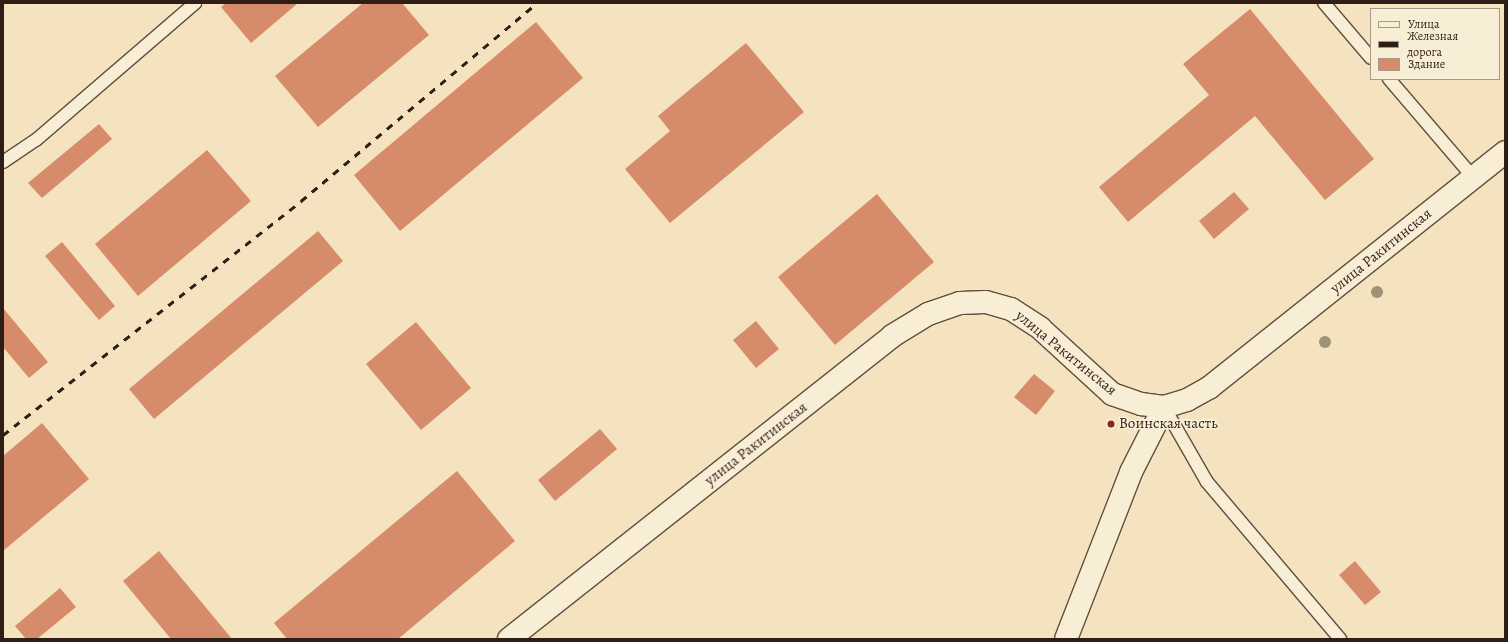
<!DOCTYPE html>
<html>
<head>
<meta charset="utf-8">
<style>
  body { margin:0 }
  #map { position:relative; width:1508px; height:642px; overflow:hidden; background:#f5e3bf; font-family:Alegreya,serif }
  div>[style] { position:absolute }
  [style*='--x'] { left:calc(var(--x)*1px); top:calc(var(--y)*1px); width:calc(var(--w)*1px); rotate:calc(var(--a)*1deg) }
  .building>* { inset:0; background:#d68c6b }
  .roads { filter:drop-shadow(1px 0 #604f40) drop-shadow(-1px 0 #604f40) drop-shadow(0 1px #604f40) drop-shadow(0 -1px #604f40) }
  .service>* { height:12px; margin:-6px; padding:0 6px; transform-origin:6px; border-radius:6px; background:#f8edd5 }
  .minor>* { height:22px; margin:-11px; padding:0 11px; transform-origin:11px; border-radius:11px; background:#f8edd5 }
  .tertiary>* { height:22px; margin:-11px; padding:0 11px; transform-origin:11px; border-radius:11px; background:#f8edd5 }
  .rail>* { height:3px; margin-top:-1.5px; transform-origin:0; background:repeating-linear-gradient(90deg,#2e1e16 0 7px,transparent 0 14px) }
  .trees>* { width:12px; height:12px; margin:-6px; border-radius:50%; background:#9e9277 }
  .dots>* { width:11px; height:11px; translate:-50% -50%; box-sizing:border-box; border:2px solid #f8edd5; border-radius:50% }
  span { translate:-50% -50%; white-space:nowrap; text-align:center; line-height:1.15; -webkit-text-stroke:3.5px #f8edd5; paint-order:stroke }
  .street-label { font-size:15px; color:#2e1e16 }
  .poi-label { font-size:15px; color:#2e1e16 }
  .left { translate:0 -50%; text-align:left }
  .frame { position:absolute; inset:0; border:4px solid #2e1e16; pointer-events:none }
  .legend { position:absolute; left:1370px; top:8px; width:130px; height:72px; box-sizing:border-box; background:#f8edd5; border:1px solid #a79a89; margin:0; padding:5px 7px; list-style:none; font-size:12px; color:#2e1e16 }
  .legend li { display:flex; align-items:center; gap:8px; height:20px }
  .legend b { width:20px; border:1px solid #a79a89 }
</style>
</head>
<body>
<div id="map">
  <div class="building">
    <div style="clip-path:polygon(226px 3px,298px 3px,251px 43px,221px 7px)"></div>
    <div style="clip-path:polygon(363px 3px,402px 3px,429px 35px,318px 127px,275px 76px)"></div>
    <div style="clip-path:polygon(1250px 9px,1374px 159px,1325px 200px,1255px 116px,1128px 222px,1099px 187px,1209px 95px,1183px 64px)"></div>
    <div style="clip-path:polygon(536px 22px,583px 78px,400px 231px,354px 175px)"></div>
    <div style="clip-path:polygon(746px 43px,804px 112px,670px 223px,625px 169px,670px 131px,658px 116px)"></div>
    <div style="clip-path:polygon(99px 124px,112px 139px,42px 198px,28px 183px)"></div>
    <div style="clip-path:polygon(207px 150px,251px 201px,138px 296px,95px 244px)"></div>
    <div style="clip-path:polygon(1234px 192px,1249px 209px,1214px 239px,1199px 221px)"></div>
    <div style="clip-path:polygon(877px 194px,934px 262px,835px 345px,778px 277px)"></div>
    <div style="clip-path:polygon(318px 231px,343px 261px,154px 419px,129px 389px)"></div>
    <div style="clip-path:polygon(62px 242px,115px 306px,99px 320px,45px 256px)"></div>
    <div style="clip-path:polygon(3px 308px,48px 362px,29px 378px,3px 347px)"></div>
    <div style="clip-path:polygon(756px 321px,779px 349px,756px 368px,733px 340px)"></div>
    <div style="clip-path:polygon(416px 322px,471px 388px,421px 430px,366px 364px)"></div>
    <div style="clip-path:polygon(1034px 374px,1055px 391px,1036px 415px,1014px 397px)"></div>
    <div style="clip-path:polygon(42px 423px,89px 479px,3px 551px,3px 456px)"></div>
    <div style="clip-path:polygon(600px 429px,617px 449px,555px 501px,538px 480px)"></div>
    <div style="clip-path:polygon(457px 471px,515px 541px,398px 639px,287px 639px,274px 623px)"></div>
    <div style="clip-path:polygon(159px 551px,232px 639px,171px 639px,123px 581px)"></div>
    <div style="clip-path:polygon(1355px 561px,1381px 592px,1365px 605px,1339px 575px)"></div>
    <div style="clip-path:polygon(60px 588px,76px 607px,37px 639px,26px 639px,15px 626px)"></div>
  </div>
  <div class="roads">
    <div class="service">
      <div style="--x:1324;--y:3;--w:72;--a:49.5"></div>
      <div style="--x:1389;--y:79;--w:129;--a:49.4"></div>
      <div style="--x:3;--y:162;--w:40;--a:-34"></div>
      <div style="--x:36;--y:140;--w:210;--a:-40.7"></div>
      <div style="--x:1164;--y:407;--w:86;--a:60.2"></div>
      <div style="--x:1207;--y:482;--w:206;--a:49.7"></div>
    </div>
    <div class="minor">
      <div style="--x:1066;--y:639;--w:179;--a:-68.7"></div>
      <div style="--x:1131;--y:472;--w:73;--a:-63.1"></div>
    </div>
    <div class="tertiary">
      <div style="--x:509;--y:639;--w:488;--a:-38.3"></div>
      <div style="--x:892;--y:336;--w:42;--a:-31.4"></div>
      <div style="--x:928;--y:314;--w:34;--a:-19"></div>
      <div style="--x:960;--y:303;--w:26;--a:-2"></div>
      <div style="--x:986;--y:302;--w:26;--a:16"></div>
      <div style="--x:1011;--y:309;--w:35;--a:33"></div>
      <div style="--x:1040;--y:328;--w:98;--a:42.5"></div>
      <div style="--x:1112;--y:394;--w:31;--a:19"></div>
      <div style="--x:1141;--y:404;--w:23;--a:7"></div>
      <div style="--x:1164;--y:407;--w:24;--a:-17"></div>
      <div style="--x:1187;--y:400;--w:26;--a:-29"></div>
      <div style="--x:1210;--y:387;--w:377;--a:-38.5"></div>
    </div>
  </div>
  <div class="rail">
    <div style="--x:3;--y:435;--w:379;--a:-38.1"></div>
    <div style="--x:301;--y:201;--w:308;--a:-40"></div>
  </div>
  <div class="trees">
    <div style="left:1377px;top:292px"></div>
    <div style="left:1325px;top:342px"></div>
  </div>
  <div class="dots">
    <div style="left:1111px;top:424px;background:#8f2418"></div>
  </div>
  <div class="street-label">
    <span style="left:1381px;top:251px;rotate:-39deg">улица Ракитинская</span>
    <span style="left:1066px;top:353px;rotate:39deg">улица Ракитинская</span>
    <span style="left:756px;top:444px;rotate:-38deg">улица Ракитинская</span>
  </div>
  <div class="poi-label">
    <span class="left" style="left:1119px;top:424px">Воинская часть</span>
  </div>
  <div class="frame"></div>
  <ul class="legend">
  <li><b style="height:5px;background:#f8edd5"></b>Улица</li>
  <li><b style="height:5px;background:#2e1e16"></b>Железная дорога</li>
  <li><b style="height:11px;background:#d68c6b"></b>Здание</li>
  </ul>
</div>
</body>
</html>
